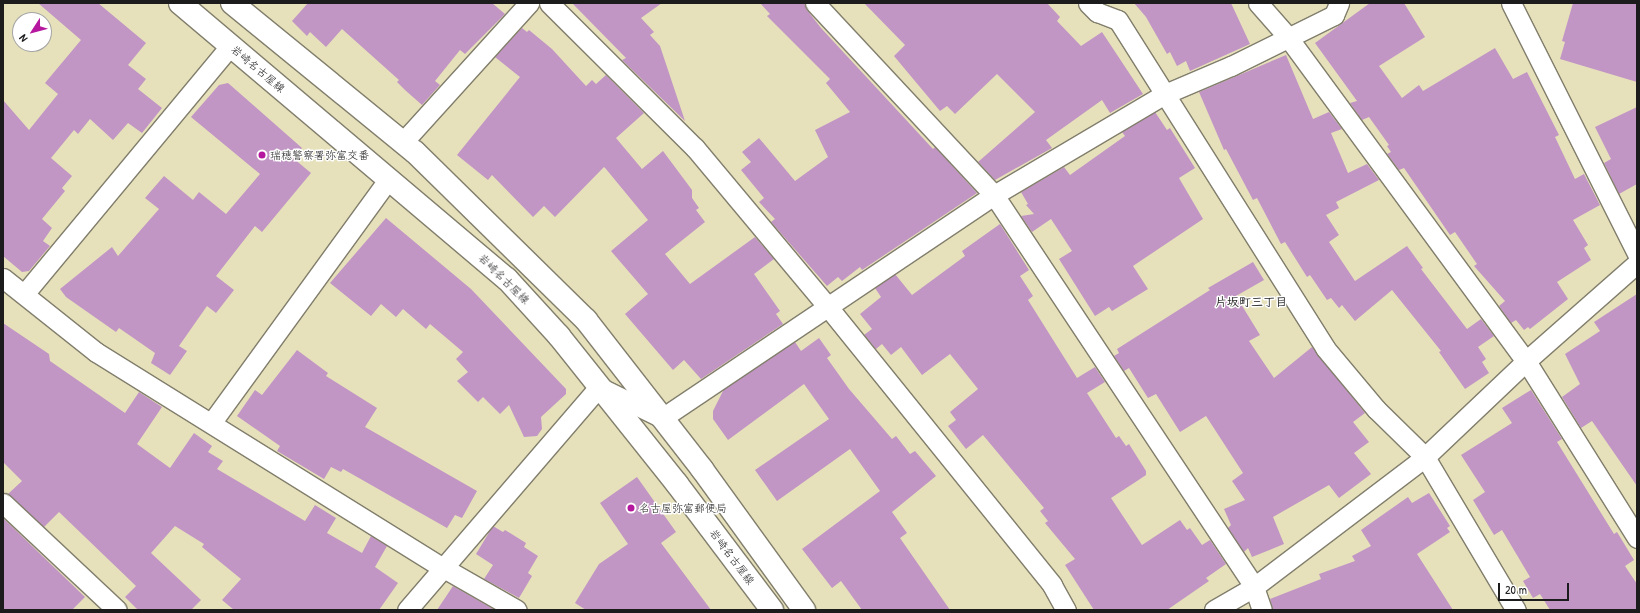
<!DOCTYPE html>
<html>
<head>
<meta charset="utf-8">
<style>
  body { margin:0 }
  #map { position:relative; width:1640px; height:613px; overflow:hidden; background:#e6e0bb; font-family:"Patrick Hand","Klee One",sans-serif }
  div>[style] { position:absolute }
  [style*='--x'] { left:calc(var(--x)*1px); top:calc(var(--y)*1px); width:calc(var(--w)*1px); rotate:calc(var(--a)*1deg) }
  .building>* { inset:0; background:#c296c4 }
  .roads { filter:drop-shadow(1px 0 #817e6c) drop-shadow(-1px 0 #817e6c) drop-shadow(0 1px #817e6c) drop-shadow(0 -1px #817e6c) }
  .minor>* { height:19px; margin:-9.5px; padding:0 9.5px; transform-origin:9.5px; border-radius:9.5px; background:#fff }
  .secondary>* { height:22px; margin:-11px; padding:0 11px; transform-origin:11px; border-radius:11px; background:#fff }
  .dots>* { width:11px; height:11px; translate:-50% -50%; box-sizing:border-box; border:2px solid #fff; border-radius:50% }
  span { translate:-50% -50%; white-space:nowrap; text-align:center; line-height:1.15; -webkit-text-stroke:3px #fff; paint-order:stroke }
  .street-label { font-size:11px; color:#1c1c1c }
  .poi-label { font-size:11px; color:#1c1c1c }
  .left { translate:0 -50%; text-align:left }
  .neighbourhood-label { font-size:12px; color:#1c1c1c; font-weight:700 }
  .frame { position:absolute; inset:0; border:4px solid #1c1c1c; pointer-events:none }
  .north { position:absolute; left:12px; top:12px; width:40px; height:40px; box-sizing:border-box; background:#fff; border:1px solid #a4a4a4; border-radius:50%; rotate:234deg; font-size:11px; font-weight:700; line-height:16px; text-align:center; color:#1c1c1c }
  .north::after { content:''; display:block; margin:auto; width:14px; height:18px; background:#b5179e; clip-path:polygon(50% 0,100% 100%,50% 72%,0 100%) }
  .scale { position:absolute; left:1498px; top:583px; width:71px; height:18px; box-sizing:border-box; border:2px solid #1c1c1c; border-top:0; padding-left:5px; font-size:12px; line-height:14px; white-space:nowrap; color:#1c1c1c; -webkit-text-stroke:3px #fff; paint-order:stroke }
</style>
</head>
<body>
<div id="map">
  <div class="building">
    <div style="clip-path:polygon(38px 3px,98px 3px,146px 43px,128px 65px,146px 79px,138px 89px,162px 108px,142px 133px,128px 123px,113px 140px,90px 119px,78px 134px,74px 130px,51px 158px,72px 176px,62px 188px,65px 191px,42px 219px,52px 228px,43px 241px,50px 246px,29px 271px,22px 272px,3px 256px,3px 100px,29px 130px,58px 94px,45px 83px,81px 40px)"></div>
    <div style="clip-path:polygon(308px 3px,492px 3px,505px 14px,465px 54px,460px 50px,435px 81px,440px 85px,422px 105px,405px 90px,397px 82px,399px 80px,342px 29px,326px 47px,310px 32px,307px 36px,292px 21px)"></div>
    <div style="clip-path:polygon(572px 3px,662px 3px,641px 18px,654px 32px,650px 35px,660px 46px,685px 121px,622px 60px,626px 58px)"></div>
    <div style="clip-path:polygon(760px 3px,804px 3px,807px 10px,821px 28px,933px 149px,935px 147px,977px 193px,862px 270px,860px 267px,842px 281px,838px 277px,827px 286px,771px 222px,775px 219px,759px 202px,764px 198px,741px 170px,751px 162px,742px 152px,759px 138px,795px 181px,828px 157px,815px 130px,850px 112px,826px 83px,830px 79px,767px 16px,770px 14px)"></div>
    <div style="clip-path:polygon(864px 3px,1047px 3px,1060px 17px,1057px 21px,1081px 46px,1102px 32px,1143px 94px,1110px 113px,1102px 100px,1046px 140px,1052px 148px,995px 180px,978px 162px,1035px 112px,997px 74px,955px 114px,947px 106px,940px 111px,894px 56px,905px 45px)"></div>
    <div style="clip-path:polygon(1134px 3px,1231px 3px,1250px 44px,1190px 71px,1186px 61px,1177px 66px,1170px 52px,1167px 54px,1146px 17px)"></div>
    <div style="clip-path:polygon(1370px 3px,1404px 3px,1425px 37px,1379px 66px,1402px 98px,1419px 85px,1423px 91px,1495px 48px,1513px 79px,1527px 72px,1559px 135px,1555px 137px,1575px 179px,1584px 174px,1600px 205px,1573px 220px,1588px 245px,1584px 248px,1591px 260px,1557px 282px,1568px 299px,1530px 329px,1528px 327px,1524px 330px,1516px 320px,1511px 323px,1499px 306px,1505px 301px,1474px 266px,1477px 264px,1455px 232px,1450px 235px,1404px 168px,1399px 170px,1387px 154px,1391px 152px,1387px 146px,1389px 145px,1369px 117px,1362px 120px,1350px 103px,1357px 101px,1315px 43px)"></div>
    <div style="clip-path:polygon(1573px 3px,1637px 3px,1637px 82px,1560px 59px,1565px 42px,1562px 41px)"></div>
    <div style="clip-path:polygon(522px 28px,527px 32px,529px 30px,552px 49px,586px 86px,592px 80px,596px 84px,606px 75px,644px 113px,616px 138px,642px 169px,663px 151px,692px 190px,692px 198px,699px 208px,696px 210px,705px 222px,665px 254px,690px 284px,755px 237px,774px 259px,754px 274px,780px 311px,776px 314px,783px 324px,701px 379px,684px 360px,673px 370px,625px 314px,648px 294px,611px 251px,648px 220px,606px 169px,604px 167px,555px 217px,544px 206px,533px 217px,492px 175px,488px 180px,457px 155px,520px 77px,495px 57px)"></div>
    <div style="clip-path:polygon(1286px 55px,1313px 119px,1329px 112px,1342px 129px,1331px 133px,1348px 173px,1367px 164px,1379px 180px,1336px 202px,1339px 208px,1326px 215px,1339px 235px,1329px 242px,1355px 281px,1407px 246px,1423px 268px,1421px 269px,1467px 329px,1481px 319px,1494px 336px,1478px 347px,1486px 359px,1482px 362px,1489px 373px,1465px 389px,1439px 352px,1441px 351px,1392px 290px,1355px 321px,1342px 305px,1339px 308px,1331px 298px,1327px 300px,1310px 275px,1307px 277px,1285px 242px,1281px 244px,1257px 198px,1253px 200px,1226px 149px,1224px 150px,1199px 92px)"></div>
    <div style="clip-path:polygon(228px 83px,302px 148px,293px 158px,311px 173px,262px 232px,255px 226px,216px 276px,234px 290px,216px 313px,207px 306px,179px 346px,187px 351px,170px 375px,151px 363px,155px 353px,119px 328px,116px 332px,66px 297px,60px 289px,112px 247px,118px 256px,159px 209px,145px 198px,164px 176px,193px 200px,199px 192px,226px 214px,260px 174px,191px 117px,219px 85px)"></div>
    <div style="clip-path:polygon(1637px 107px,1637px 184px,1619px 194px,1604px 163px,1611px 159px,1595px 127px)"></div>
    <div style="clip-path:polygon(1155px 112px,1167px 130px,1170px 128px,1195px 168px,1179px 178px,1203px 219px,1133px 266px,1148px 289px,1112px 311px,1109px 307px,1095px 316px,1059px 259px,1072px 251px,1051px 219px,1032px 232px,1021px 216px,1034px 214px,1026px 205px,1028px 204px,1021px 192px,1064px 167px,1070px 175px,1125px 136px,1122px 132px)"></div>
    <div style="clip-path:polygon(386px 218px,471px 289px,566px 389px,566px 394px,541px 417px,542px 429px,537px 436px,524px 437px,509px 405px,500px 414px,483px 397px,478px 402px,457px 381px,468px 372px,456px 359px,463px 352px,430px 324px,426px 329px,403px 309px,396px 317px,381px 304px,371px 316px,330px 283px)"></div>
    <div style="clip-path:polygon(1000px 224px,1029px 270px,1020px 276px,1033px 296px,1028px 300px,1077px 378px,1095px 367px,1105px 382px,1087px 393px,1116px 438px,1119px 436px,1126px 446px,1129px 444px,1146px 471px,1146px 475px,1134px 483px,1111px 498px,1142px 545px,1180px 520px,1187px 530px,1190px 528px,1202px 545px,1210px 540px,1226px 564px,1206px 578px,1209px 581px,1167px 610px,1094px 610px,1065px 565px,1075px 559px,1045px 523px,1048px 521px,1040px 511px,1044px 508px,983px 435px,966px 449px,948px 426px,956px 420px,950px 412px,978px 389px,950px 354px,922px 375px,901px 347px,891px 355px,882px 344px,876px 349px,864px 335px,872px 329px,860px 314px,881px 297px,875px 288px,895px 274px,912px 295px,965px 256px,962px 251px)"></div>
    <div style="clip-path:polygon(1253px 262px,1264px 280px,1236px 296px,1260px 335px,1249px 341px,1274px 378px,1312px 347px,1365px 413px,1353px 422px,1369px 442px,1354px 453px,1371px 474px,1339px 498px,1329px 485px,1273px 517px,1284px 544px,1252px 557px,1248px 548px,1244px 552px,1228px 528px,1231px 525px,1224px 509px,1245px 500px,1232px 481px,1243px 473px,1206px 416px,1180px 432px,1156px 394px,1148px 398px,1129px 368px,1124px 371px,1114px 356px,1119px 353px,1117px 349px,1210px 290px,1208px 288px)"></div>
    <div style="clip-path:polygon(1637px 294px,1637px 486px,1592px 421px,1581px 428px,1562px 397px,1580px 384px,1565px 354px,1600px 331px,1594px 322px)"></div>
    <div style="clip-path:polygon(3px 323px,49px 354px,50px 361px,125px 413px,139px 392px,162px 407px,137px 444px,170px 468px,194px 433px,212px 446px,208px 452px,223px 461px,217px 469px,305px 521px,315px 505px,336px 518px,327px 533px,362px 553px,371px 536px,387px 546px,375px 567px,398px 583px,379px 610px,234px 610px,222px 600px,241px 579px,202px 547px,204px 544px,175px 526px,151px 553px,201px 600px,191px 610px,138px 610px,125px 597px,136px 586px,59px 512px,44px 527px,8px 494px,22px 481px,3px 462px)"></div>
    <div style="clip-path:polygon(819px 338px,831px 355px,827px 358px,849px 389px,892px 439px,896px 436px,910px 454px,915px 451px,936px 476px,892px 512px,907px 533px,900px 538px,950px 610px,862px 610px,841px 581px,832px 588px,802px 549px,880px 491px,850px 449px,777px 501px,755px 470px,829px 419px,804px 384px,728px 440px,713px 419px,713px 411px,724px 389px,795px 342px,801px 351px)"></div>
    <div style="clip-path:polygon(297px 350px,328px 373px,326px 376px,377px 408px,365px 427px,477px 491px,462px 518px,455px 515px,447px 528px,343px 469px,341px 472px,331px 467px,324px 479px,277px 451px,280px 446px,237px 416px,255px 390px,262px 395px)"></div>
    <div style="clip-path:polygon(1531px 390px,1562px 439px,1557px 442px,1614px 534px,1617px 532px,1634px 560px,1625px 566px,1637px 584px,1637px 610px,1550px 610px,1540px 594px,1533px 598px,1523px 581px,1530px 577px,1502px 530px,1494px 535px,1473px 500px,1485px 492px,1461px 455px,1512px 423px,1502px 408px)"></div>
    <div style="clip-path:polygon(637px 477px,676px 532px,661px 543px,711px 610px,586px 610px,575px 603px,599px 564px,628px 544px,600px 503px)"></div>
    <div style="clip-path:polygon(1429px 493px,1450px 526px,1447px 528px,1450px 532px,1417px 554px,1453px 610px,1273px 610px,1270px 599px,1321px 579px,1319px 574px,1355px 561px,1352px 556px,1371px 546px,1361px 530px,1408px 497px,1412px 503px)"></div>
    <div style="clip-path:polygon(3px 518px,85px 597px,72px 610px,3px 610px)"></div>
    <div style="clip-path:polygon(493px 526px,503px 532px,505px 530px,526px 543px,524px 547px,538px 556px,528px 573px,532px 576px,519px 598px,484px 579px,493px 565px,476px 554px)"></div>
    <div style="clip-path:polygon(453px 586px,495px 610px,437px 610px)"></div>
  </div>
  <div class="roads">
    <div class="minor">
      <div style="--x:549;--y:3;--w:206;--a:44.8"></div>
      <div style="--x:695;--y:148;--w:207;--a:50.1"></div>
      <div style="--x:828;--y:307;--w:357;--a:51.1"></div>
      <div style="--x:1052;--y:585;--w:29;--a:61"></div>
      <div style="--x:815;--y:3;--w:262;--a:47"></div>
      <div style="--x:994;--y:195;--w:470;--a:56.4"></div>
      <div style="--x:1254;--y:587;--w:24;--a:71"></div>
      <div style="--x:1088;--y:3;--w:13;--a:45"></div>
      <div style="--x:1097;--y:12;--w:22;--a:21"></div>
      <div style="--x:1118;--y:20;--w:388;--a:57.7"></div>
      <div style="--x:1325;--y:348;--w:80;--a:50.1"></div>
      <div style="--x:1376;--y:409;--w:69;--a:44.4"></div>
      <div style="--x:1425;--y:457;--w:178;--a:59.3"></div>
      <div style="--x:1258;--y:3;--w:44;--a:48.7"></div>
      <div style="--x:1287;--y:36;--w:403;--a:53.7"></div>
      <div style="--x:1526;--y:361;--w:209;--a:57.9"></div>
      <div style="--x:1511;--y:3;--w:281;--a:63.3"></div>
      <div style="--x:403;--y:142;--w:188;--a:-47.8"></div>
      <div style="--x:3;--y:278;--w:119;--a:38.5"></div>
      <div style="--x:96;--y:352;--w:407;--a:31.9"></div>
      <div style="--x:442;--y:567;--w:86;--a:29.8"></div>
      <div style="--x:25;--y:293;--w:321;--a:-50.3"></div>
      <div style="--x:212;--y:422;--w:301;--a:-54"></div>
      <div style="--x:3;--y:503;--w:156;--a:43.2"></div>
      <div style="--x:407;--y:610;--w:294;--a:-49.3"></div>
      <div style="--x:599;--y:387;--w:70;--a:26.2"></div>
      <div style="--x:662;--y:418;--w:400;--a:-33.9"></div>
      <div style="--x:994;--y:195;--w:199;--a:-30.6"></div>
      <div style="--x:1165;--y:94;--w:72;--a:-23"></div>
      <div style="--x:1231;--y:66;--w:115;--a:-26.3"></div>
      <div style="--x:1334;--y:15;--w:13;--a:-67"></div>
      <div style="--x:1214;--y:610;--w:46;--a:-29.9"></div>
      <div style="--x:1254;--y:587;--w:215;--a:-37.2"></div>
      <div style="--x:1425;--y:457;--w:139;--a:-43.5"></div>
      <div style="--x:1526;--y:361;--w:148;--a:-41.4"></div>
    </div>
    <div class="secondary">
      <div style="--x:180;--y:3;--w:428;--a:40.2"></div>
      <div style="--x:507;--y:279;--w:77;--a:47.6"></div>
      <div style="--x:559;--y:336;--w:189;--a:51.4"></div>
      <div style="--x:677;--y:484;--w:158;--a:53"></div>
      <div style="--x:232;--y:3;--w:236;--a:39.2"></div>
      <div style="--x:415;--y:152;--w:240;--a:44.5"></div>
      <div style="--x:586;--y:320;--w:189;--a:52.1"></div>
      <div style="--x:702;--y:469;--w:174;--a:54.1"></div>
    </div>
  </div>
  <div class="dots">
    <div style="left:262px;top:155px;background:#b5179e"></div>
    <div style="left:631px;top:508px;background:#b5179e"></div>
  </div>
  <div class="street-label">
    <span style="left:258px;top:69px;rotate:40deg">岩崎名古屋線</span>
    <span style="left:504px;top:279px;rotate:44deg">岩崎名古屋線</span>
    <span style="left:732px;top:557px;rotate:53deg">岩崎名古屋線</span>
  </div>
  <div class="poi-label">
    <span class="left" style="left:270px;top:155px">瑞穂警察署弥富交番</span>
    <span class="left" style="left:639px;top:508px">名古屋弥富郵便局</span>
  </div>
  <div class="neighbourhood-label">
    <span style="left:1251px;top:302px">片坂町三丁目</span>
  </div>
  <div class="frame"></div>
  <div class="north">N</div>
  <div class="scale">20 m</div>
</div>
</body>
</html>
